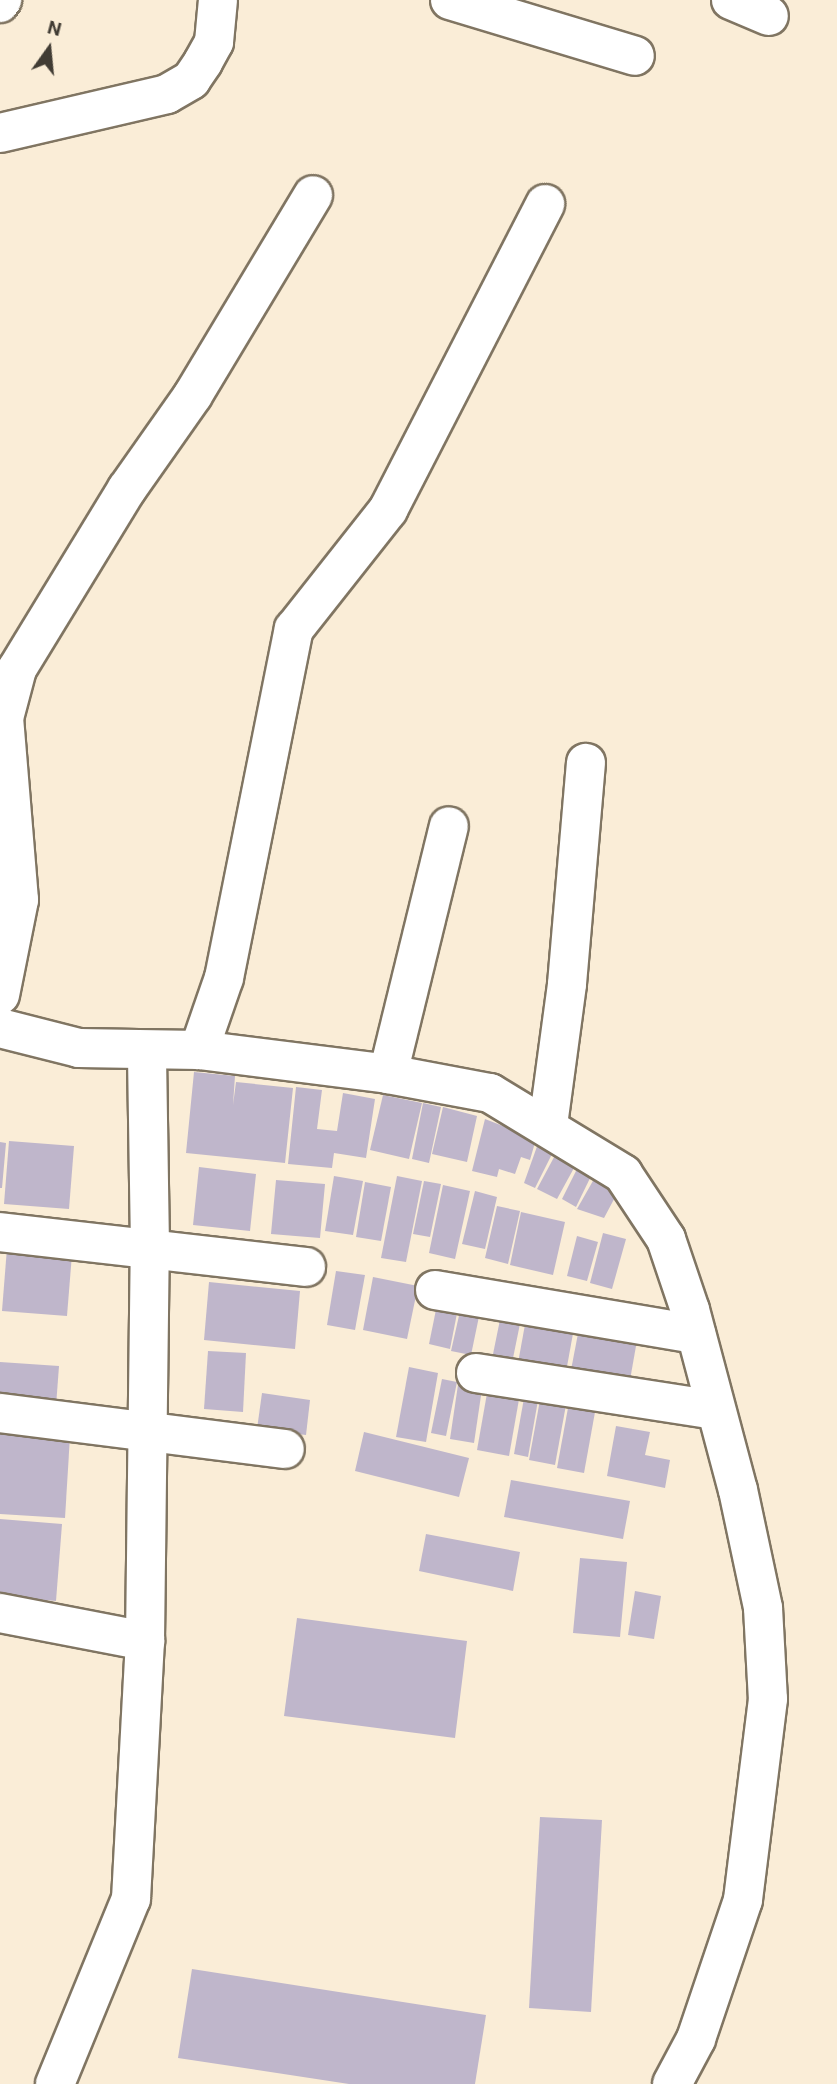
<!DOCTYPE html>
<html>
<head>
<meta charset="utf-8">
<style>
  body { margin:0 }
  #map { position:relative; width:837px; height:2084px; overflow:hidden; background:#faedd7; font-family:Roboto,sans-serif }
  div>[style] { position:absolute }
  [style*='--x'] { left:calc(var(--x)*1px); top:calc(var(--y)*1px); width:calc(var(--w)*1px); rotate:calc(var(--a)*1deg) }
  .building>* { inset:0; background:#bfb6cb }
  .roads { filter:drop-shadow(2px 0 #807562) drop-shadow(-2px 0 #807562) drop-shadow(0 2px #807562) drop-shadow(0 -2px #807562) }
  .street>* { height:38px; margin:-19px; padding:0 19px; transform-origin:19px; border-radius:19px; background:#fff }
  span { translate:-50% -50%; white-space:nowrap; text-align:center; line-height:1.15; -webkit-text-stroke:5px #faedd7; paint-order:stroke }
  .north { position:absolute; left:14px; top:14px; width:70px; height:70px; -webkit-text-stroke:5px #faedd7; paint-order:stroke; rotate:15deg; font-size:19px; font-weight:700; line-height:28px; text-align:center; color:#413c34 }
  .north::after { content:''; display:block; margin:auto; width:24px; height:32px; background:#413c34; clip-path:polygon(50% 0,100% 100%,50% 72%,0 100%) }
</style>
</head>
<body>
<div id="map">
  <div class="building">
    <div style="clip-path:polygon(194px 1072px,235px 1076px,233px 1105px,236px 1082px,293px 1088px,285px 1163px,186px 1153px)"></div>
    <div style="clip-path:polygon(296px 1087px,322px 1090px,317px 1129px,337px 1131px,343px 1093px,375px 1099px,366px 1158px,334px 1153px,332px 1168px,288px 1164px)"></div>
    <div style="clip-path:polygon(383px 1095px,422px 1103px,409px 1159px,370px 1150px)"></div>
    <div style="clip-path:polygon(423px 1103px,441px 1107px,429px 1163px,412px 1159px)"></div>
    <div style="clip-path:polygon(443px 1107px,477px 1116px,467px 1162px,432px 1154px)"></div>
    <div style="clip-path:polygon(485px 1119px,536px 1139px,530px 1160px,521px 1157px,515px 1174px,499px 1169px,497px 1177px,472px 1171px)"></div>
    <div style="clip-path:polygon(540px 1138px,556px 1146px,535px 1188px,524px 1183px)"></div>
    <div style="clip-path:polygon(9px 1141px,74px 1146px,69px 1209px,4px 1204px)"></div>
    <div style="clip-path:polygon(0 1142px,6px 1143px,2px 1188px,0 1188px)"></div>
    <div style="clip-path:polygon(560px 1146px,580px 1157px,557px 1199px,537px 1189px)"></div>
    <div style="clip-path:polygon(579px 1165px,593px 1172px,576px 1207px,562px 1199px)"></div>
    <div style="clip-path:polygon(199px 1167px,256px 1174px,250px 1231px,193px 1225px)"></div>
    <div style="clip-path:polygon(598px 1172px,621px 1186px,604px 1218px,577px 1209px)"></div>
    <div style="clip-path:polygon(334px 1176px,363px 1181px,353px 1235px,325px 1231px)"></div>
    <div style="clip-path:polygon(397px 1176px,422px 1181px,406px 1262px,381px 1258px)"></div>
    <div style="clip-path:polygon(276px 1180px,325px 1184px,320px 1238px,271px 1234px)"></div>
    <div style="clip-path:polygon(424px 1181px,441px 1184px,430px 1237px,413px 1234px)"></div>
    <div style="clip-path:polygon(365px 1182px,391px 1187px,381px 1241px,356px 1237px)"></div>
    <div style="clip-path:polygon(443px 1185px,470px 1191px,455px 1259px,429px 1253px)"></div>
    <div style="clip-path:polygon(475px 1191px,497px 1197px,485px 1249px,462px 1244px)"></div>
    <div style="clip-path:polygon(497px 1206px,520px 1211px,508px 1264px,485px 1258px)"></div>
    <div style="clip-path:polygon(521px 1212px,565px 1222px,553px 1275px,510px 1265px)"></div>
    <div style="clip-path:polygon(603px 1233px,626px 1239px,612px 1289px,590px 1283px)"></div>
    <div style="clip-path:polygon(577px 1236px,598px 1242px,587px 1281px,567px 1276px)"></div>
    <div style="clip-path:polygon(7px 1248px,72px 1254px,67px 1316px,2px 1311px)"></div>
    <div style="clip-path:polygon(336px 1271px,365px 1275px,355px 1330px,327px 1325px)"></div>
    <div style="clip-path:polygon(373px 1277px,418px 1286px,407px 1339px,363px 1330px)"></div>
    <div style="clip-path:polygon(209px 1282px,300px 1291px,295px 1349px,204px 1340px)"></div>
    <div style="clip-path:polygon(439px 1295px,460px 1298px,450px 1349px,429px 1344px)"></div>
    <div style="clip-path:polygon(463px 1298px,482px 1302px,471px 1355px,451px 1351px)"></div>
    <div style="clip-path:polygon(503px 1305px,523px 1309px,512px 1363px,492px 1359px)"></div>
    <div style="clip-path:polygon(528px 1308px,576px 1317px,566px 1372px,518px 1363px)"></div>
    <div style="clip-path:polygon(581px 1318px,639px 1329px,630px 1380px,571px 1370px)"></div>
    <div style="clip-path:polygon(208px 1351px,246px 1353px,243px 1412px,204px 1409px)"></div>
    <div style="clip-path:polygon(0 1362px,59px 1366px,56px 1406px,0 1401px)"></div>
    <div style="clip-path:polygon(409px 1367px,438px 1373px,426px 1442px,396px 1437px)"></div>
    <div style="clip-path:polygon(459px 1378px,483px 1382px,474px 1443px,450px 1439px)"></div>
    <div style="clip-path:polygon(442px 1379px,457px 1382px,446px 1436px,431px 1433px)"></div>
    <div style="clip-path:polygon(489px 1382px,521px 1388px,509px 1456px,477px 1450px)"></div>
    <div style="clip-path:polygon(526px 1387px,540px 1389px,528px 1457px,514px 1454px)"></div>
    <div style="clip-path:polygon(542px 1389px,568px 1394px,555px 1465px,529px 1460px)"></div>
    <div style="clip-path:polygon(262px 1393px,310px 1400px,306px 1435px,257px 1429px)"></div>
    <div style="clip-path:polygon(570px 1397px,597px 1401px,584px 1473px,557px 1468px)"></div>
    <div style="clip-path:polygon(616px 1426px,650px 1432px,645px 1455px,670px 1460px,665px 1488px,607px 1476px)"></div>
    <div style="clip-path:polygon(0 1431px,70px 1436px,65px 1518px,0 1514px)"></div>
    <div style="clip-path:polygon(364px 1432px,469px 1458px,459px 1497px,355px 1471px)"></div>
    <div style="clip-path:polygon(511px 1480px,630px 1501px,623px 1539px,504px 1517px)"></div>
    <div style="clip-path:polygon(0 1519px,62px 1524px,56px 1601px,0 1596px)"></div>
    <div style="clip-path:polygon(426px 1534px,520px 1552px,513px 1591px,419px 1571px)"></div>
    <div style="clip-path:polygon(580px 1558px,627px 1562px,620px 1637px,573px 1633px)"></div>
    <div style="clip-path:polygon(635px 1591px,661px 1596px,654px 1639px,628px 1635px)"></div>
    <div style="clip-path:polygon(297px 1618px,467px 1641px,455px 1738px,284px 1716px)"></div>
    <div style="clip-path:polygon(540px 1817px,602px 1820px,591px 2012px,529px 2008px)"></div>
    <div style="clip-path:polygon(192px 1969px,486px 2015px,475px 2084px,349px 2084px,178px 2058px)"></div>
  </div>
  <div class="roads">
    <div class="street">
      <div style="--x:450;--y:0;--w:193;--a:16.8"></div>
      <div style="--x:731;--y:0;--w:41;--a:22.8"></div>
      <div style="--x:0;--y:3;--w:4;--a:-56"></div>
      <div style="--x:0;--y:133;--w:171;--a:-13.1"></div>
      <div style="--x:167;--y:94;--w:28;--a:-30"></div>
      <div style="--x:191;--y:80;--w:22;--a:-56"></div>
      <div style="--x:203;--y:62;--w:23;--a:-61"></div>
      <div style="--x:214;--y:42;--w:42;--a:-84.6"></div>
      <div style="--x:0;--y:995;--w:97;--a:-78.7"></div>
      <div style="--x:19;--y:900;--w:183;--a:-94.7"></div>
      <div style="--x:4;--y:718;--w:51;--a:-75.1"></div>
      <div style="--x:17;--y:669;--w:211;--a:-58.6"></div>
      <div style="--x:127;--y:489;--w:115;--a:-54.9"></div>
      <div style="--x:193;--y:395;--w:233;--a:-59"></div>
      <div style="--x:0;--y:1028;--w:81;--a:14.2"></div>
      <div style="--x:79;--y:1048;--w:120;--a:1"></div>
      <div style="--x:199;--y:1050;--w:191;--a:7.2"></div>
      <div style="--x:388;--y:1074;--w:104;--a:10.6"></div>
      <div style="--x:490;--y:1093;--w:156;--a:31.3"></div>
      <div style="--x:623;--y:1174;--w:78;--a:56.5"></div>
      <div style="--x:666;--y:1239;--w:75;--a:71.3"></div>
      <div style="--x:690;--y:1310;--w:186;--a:75.1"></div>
      <div style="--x:738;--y:1490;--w:121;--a:78"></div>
      <div style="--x:763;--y:1608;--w:91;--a:86.9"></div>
      <div style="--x:768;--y:1699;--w:203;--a:97.1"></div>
      <div style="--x:743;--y:1900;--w:147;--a:108.7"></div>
      <div style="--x:696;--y:2039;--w:51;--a:118.1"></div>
      <div style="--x:199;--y:1050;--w:76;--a:-70.9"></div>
      <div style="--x:224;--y:978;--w:356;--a:-78.7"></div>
      <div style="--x:294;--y:629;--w:152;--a:-51.7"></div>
      <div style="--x:388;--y:510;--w:344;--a:-62.8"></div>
      <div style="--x:388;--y:1074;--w:255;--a:-76.2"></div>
      <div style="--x:548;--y:1125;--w:142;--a:-82.3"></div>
      <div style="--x:567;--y:984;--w:222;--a:-85.1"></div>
      <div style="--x:0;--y:1232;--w:308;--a:6.5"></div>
      <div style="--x:435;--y:1290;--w:265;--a:9.6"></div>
      <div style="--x:476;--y:1373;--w:242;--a:8.8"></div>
      <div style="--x:0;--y:1413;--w:287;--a:7.2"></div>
      <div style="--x:0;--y:1613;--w:148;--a:10.9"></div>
      <div style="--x:55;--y:2084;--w:200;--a:-67.7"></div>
      <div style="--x:131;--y:1899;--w:258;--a:-86.9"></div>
      <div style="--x:145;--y:1641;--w:394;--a:-89.3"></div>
      <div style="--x:150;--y:1247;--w:197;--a:-90.9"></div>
    </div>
  </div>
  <div class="north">N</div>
</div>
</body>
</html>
